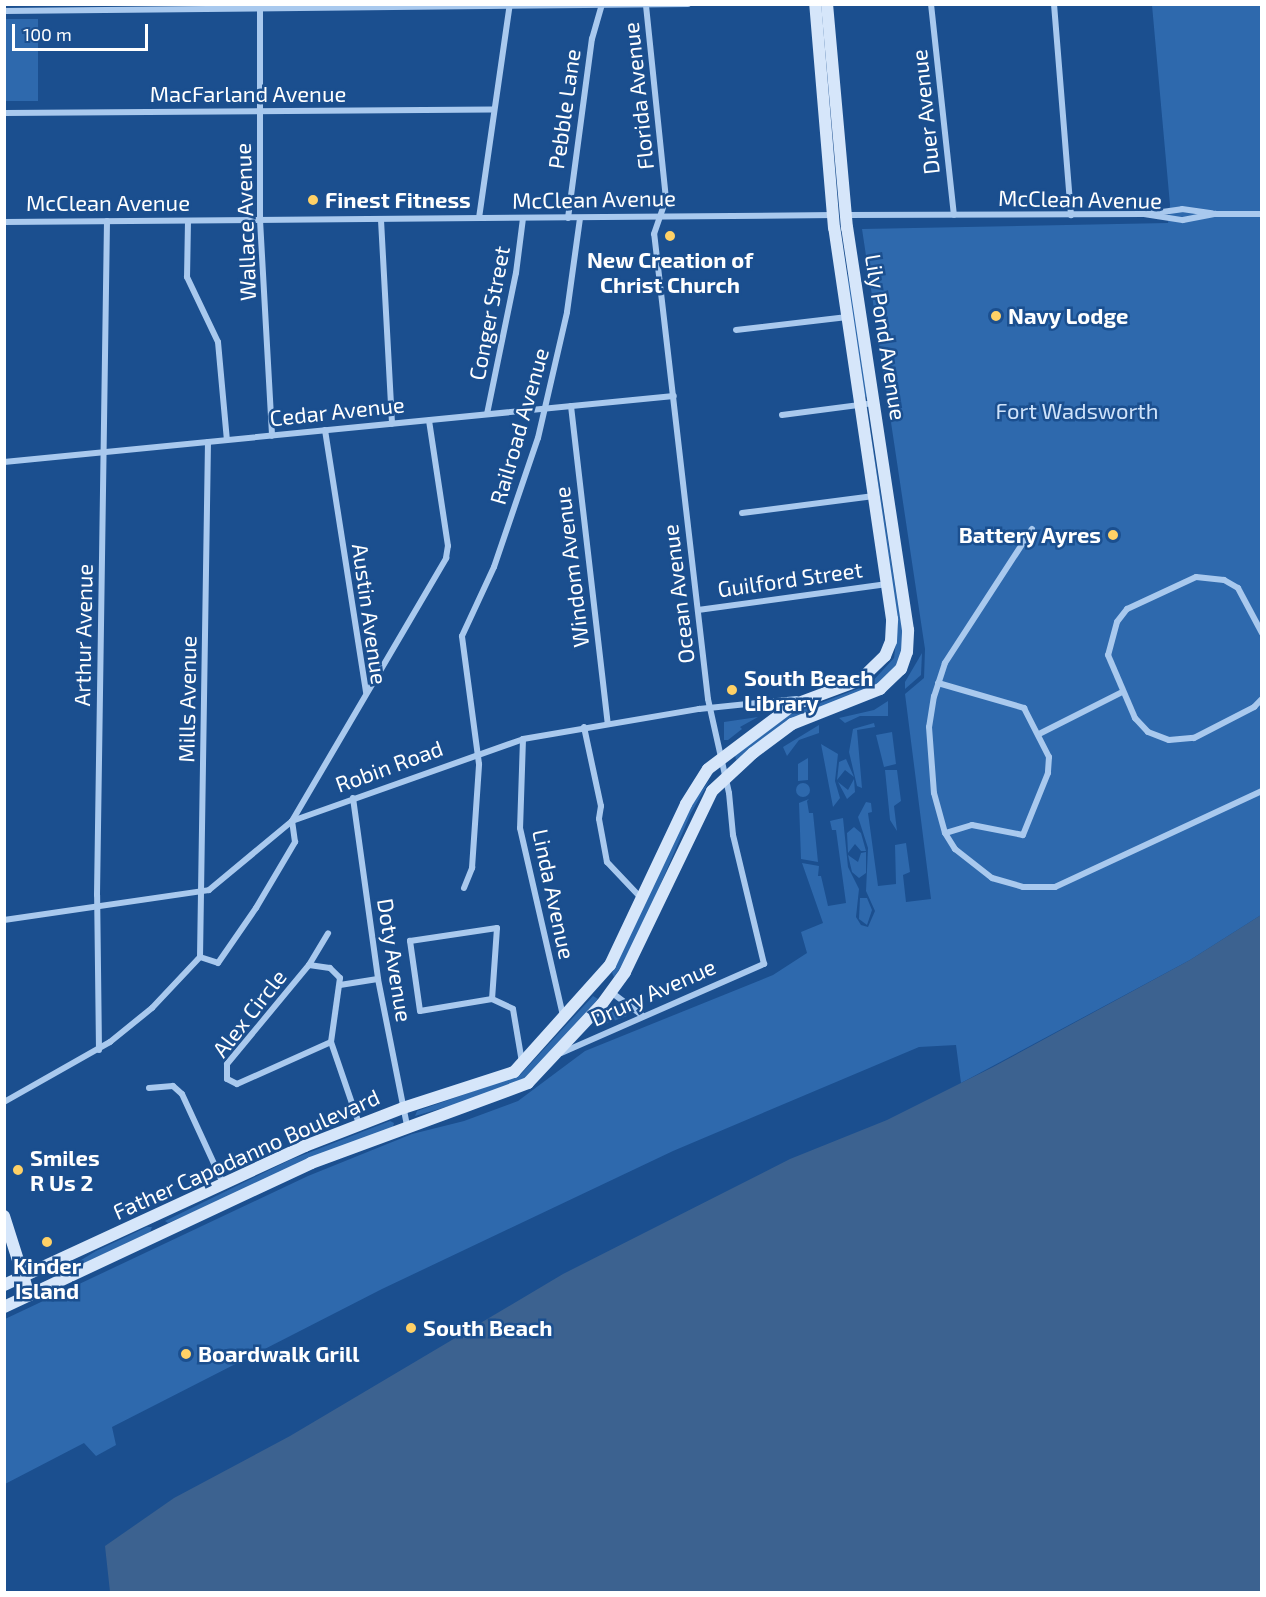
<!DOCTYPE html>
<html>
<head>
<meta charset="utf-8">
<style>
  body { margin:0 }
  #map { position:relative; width:1266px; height:1597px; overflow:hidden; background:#1b4f8f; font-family:"Exo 2",sans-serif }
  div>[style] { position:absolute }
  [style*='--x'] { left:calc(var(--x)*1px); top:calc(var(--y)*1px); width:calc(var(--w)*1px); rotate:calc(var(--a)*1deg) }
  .green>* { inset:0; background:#2e69ad }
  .round { border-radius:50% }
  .water>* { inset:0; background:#3c6290 }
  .street>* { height:6px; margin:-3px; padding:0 3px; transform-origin:3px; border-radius:3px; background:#a9c9ee }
  .secondary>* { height:12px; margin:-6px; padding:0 6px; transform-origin:6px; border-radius:6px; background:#d6e6fa }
  .dots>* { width:16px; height:16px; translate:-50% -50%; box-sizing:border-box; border:3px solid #1b4f8f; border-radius:50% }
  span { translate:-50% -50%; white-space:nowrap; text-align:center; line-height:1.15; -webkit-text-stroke:5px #1b4f8f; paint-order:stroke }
  .street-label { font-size:22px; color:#fff }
  .poi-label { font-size:22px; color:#fff; font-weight:700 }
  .left { translate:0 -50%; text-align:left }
  .right { translate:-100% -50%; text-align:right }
  .park-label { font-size:22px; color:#cfe3fa }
  .frame { position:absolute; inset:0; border:6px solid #fff; pointer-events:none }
  .scale { position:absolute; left:12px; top:24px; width:136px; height:27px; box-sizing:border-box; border:3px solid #fff; border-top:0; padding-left:8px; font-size:18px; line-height:21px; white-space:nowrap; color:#fff; -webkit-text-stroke:4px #1b4f8f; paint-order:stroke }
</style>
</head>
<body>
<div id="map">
  <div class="green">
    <div style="clip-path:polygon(1152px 5px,1261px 5px,1261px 915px,1190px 960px,961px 1083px,956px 1045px,919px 1047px,673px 1151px,382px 1289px,112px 1427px,116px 1445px,96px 1456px,84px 1443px,5px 1484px,5px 1319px,308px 1176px,412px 1134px,464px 1121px,518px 1101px,585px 1051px,773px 975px,807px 953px,801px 932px,823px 923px,802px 863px,819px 866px,818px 876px,821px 876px,828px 906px,846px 903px,836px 830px,832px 830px,830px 821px,834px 820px,843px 818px,848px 867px,859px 889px,856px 917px,861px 925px,868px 927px,875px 911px,866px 891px,868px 848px,858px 817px,866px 802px,871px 803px,872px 812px,868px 813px,878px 886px,896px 884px,895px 845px,906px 843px,910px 872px,903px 875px,906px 902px,931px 899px,905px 694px,924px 678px,925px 649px,862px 229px,1168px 223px,1170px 205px)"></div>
    <div style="clip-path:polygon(4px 19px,38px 19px,38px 101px,5px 101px)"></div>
    <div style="clip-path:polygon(845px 266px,857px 312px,867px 397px,864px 396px)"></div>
    <div style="clip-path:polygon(868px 414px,904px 642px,898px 663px,883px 682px,823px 706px,736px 760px,735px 755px,789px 715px,870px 684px,894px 658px,898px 624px)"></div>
    <div style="clip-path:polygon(922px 653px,921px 675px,905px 689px,905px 682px)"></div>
    <div style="clip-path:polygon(888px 701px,888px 716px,860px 716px,845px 723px,839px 718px,874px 710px)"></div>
    <div style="clip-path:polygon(758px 717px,740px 727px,742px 729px,728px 740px,724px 740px,724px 722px)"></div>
    <div style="clip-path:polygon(874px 723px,875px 727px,857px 730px,862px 788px,857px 786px,849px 752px,853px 729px)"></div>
    <div style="clip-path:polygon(819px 725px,819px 733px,799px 740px,787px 756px,783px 747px)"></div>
    <div style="clip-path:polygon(892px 732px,896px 764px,884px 767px,876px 735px)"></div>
    <div style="clip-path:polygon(821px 744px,838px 754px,835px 781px,840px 798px,833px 807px)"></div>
    <div style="clip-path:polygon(808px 758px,808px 780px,798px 781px,798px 764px)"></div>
    <div style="clip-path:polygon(846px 759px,854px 777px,845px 770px,837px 780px,839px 762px)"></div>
    <div style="clip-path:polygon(885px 770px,897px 770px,901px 801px,894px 806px,897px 831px,890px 820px)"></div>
    <div style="clip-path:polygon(854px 779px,855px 792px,847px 799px,838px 782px,848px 790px)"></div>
    <div style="clip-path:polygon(710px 780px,691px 813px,632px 951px,614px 977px,612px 973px,693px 802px)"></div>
    <div class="round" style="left:796px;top:783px;width:14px;height:14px"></div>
    <div style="clip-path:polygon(809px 799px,807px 801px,809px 813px,813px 813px,818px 862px,801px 859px,799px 803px)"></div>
    <div style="clip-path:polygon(854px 827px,861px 833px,866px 851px,861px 851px,855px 844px,848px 853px,847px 833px)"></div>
    <div style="clip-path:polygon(866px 852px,866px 873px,859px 878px,852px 872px,848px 855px,858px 862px,861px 853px)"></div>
    <div style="clip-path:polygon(860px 898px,867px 898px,872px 910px,867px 925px,859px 919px)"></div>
    <div style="clip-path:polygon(593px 996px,598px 999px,526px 1079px,504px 1090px,415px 1116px,417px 1111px,520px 1075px)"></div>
    <div style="clip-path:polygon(613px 1006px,627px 1016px,597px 1027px,596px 1023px)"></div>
    <div style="clip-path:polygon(390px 1121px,394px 1123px,393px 1127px,168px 1223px,165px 1221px,290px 1160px)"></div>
    <div style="clip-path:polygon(147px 1227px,152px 1227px,150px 1232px,48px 1280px,96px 1251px)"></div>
  </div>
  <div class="water">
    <div style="clip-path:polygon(1261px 915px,1261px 1592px,110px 1592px,105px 1546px,174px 1498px,290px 1436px,563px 1274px,790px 1159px,887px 1120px,993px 1067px,1190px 960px)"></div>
  </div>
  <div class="street">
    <div style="--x:931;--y:4;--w:212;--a:83.8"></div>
    <div style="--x:1054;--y:4;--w:212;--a:85.4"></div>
    <div style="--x:260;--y:7;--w:213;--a:90"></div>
    <div style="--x:260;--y:220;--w:216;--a:86.8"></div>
    <div style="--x:4;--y:11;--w:684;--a:-0.59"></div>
    <div style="--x:4;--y:113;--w:488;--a:-0.4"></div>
    <div style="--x:1148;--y:214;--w:34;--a:-8"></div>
    <div style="--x:1182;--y:209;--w:30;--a:8"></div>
    <div style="--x:845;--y:215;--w:299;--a:-0.2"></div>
    <div style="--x:1144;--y:214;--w:39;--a:9"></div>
    <div style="--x:1183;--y:220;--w:33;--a:-11"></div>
    <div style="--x:1215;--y:214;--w:47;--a:0"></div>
    <div style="--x:479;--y:218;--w:216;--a:-81.8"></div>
    <div style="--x:568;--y:218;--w:181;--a:-82.4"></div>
    <div style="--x:592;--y:39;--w:35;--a:-74"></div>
    <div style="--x:381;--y:220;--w:204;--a:86.9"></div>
    <div style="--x:188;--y:221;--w:56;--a:91"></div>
    <div style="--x:187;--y:277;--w:72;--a:64.5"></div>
    <div style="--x:218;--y:342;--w:98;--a:84.8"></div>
    <div style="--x:4;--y:222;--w:831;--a:-0.48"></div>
    <div style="--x:736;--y:330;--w:112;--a:-6.7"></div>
    <div style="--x:571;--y:406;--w:320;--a:83.4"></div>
    <div style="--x:487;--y:414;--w:144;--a:-78.4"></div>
    <div style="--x:516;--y:273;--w:55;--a:-82.7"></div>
    <div style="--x:782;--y:415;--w:94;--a:-7.4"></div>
    <div style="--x:325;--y:430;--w:266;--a:81.1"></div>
    <div style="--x:4;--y:462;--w:673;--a:-5.63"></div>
    <div style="--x:742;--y:513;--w:133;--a:-7.3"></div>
    <div style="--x:1032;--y:529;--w:160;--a:123"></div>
    <div style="--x:945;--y:663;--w:35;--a:108"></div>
    <div style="--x:934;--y:696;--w:31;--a:99"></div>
    <div style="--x:929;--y:727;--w:66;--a:85.7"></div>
    <div style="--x:934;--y:793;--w:41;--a:74.6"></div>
    <div style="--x:945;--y:833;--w:19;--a:58"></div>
    <div style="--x:955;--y:849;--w:47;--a:38.1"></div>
    <div style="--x:992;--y:878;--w:32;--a:16"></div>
    <div style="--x:1023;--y:887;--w:32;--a:0"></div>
    <div style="--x:1055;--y:887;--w:228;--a:-24.9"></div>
    <div style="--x:698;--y:610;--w:191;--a:-7.8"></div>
    <div style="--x:1262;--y:633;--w:51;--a:-118.1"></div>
    <div style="--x:1238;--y:588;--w:16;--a:-150"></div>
    <div style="--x:1224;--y:580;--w:28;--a:-174"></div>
    <div style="--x:1196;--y:577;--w:76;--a:155.1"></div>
    <div style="--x:1127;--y:609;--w:16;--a:128"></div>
    <div style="--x:1117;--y:622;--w:34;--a:105"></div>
    <div style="--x:1108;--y:655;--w:69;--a:66.8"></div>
    <div style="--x:1135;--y:718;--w:19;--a:47"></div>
    <div style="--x:1148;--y:732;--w:22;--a:21"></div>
    <div style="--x:1169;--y:740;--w:25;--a:-5"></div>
    <div style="--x:1194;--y:738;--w:68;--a:-27.3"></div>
    <div style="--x:1254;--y:707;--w:11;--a:-45"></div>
    <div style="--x:938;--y:683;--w:90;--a:16.2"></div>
    <div style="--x:1024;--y:708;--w:55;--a:63"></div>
    <div style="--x:1049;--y:757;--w:16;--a:94"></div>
    <div style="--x:1048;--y:773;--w:67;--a:112"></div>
    <div style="--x:1023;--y:835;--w:52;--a:-168.9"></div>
    <div style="--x:972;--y:825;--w:28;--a:163"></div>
    <div style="--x:584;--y:727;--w:81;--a:77.9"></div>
    <div style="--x:601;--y:806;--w:13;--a:99"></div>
    <div style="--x:599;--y:819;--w:44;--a:79.5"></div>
    <div style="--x:607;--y:862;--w:51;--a:46.6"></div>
    <div style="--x:1039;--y:734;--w:93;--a:-26.8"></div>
    <div style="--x:523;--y:739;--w:89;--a:91.9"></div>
    <div style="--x:520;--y:828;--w:193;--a:77.1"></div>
    <div style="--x:353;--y:798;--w:183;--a:82.1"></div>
    <div style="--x:378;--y:979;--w:150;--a:78.8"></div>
    <div style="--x:464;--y:888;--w:22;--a:-68"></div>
    <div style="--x:472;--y:868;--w:104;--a:-86.1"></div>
    <div style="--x:479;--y:764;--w:129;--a:-97.6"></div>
    <div style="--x:462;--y:636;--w:76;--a:-65.1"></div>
    <div style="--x:494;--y:567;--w:136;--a:-71.2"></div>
    <div style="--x:538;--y:438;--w:129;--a:-77"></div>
    <div style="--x:567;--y:312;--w:95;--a:-82.1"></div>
    <div style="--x:4;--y:920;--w:207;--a:-8.3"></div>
    <div style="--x:209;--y:890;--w:108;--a:-39.7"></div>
    <div style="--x:292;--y:821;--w:245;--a:-19.5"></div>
    <div style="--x:523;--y:739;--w:179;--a:-9.7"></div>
    <div style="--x:699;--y:709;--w:98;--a:-5.9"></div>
    <div style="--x:497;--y:928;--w:71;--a:94"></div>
    <div style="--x:492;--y:999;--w:73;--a:170.5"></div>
    <div style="--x:420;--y:1011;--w:71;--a:-98.1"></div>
    <div style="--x:410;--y:941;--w:88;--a:-8.5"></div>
    <div style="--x:200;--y:957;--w:19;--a:18"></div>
    <div style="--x:218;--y:963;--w:67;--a:-55.4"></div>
    <div style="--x:256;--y:908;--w:77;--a:-59.4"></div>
    <div style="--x:295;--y:842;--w:21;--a:-98"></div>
    <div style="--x:292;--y:821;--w:305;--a:-59.6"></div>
    <div style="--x:446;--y:558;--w:12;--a:-81"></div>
    <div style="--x:448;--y:546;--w:127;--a:-98.6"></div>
    <div style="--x:200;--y:957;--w:515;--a:-89.11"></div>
    <div style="--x:309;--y:965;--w:37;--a:-59"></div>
    <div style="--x:340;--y:985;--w:38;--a:-9"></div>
    <div style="--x:611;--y:992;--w:39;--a:37"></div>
    <div style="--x:492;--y:999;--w:23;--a:25"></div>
    <div style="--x:513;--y:1009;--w:54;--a:80.4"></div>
    <div style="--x:331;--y:1042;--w:103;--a:155.9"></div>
    <div style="--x:237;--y:1084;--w:11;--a:-153"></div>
    <div style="--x:227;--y:1079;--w:15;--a:-90"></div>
    <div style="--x:227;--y:1064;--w:129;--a:-50.4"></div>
    <div style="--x:309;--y:965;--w:21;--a:8"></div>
    <div style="--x:330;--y:968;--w:14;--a:45"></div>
    <div style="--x:340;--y:978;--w:65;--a:98"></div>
    <div style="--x:331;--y:1042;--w:87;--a:71.1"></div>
    <div style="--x:99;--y:1050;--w:155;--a:-90.7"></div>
    <div style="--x:97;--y:895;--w:674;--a:-89.15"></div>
    <div style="--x:561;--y:1053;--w:222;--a:-23.7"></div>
    <div style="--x:764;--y:964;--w:133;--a:-103.5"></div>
    <div style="--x:733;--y:835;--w:42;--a:-95.4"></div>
    <div style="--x:729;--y:793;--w:96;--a:-102.6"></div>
    <div style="--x:708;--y:699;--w:468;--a:-96.6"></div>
    <div style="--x:654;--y:234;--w:37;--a:-71"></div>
    <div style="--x:666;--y:199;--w:194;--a:-95.9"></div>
    <div style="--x:149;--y:1088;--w:24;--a:-5"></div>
    <div style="--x:173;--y:1086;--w:12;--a:42"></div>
    <div style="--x:182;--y:1094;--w:98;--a:65.3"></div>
    <div style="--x:4;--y:1102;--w:122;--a:-29.5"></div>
    <div style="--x:110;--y:1042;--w:54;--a:-39"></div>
    <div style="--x:152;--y:1008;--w:70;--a:-46.7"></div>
  </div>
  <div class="secondary">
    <div style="--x:4;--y:1216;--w:83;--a:72.4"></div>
    <div style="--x:4;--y:1285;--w:332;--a:-24.8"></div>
    <div style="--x:305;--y:1146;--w:105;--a:-21.2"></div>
    <div style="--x:403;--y:1108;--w:117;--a:-18"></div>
    <div style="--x:514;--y:1072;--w:144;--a:-48.1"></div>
    <div style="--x:610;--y:965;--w:178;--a:-64.7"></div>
    <div style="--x:686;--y:804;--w:41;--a:-57.8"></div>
    <div style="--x:708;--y:769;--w:106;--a:-37"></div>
    <div style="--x:793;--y:705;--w:72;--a:-20.5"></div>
    <div style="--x:860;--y:680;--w:35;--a:-44"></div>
    <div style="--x:885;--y:656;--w:16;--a:-68"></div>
    <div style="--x:891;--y:641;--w:22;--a:-87"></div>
    <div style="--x:892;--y:619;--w:395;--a:-98.4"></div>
    <div style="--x:834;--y:228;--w:225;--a:-94.8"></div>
    <div style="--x:4;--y:1307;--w:339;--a:-25.1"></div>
    <div style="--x:311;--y:1163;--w:231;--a:-20.2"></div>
    <div style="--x:528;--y:1083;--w:108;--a:-46.9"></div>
    <div style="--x:602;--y:1004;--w:39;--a:-54"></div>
    <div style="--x:625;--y:972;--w:201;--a:-64.3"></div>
    <div style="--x:712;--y:791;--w:56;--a:-42.8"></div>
    <div style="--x:753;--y:753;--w:49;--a:-36.6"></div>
    <div style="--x:792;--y:724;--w:95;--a:-21.7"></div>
    <div style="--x:880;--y:689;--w:29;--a:-44"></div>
    <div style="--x:901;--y:669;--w:18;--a:-71"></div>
    <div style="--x:907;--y:652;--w:22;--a:-87"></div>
    <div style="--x:908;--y:630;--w:407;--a:-98.6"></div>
    <div style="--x:847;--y:228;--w:225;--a:-95.1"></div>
  </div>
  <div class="dots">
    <div style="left:313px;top:200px;background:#ffd166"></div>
    <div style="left:670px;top:236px;background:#ffd166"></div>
    <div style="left:996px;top:316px;background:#ffd166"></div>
    <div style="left:1113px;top:535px;background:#ffd166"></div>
    <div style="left:732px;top:690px;background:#ffd166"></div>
    <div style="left:18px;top:1170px;background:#ffd166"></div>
    <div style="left:47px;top:1242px;background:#ffd166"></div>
    <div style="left:411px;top:1328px;background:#ffd166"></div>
    <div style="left:186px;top:1354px;background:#ffd166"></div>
  </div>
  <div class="street-label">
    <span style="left:248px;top:94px">MacFarland Avenue</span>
    <span style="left:638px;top:96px;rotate:-96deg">Florida Avenue</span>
    <span style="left:564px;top:109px;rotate:-82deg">Pebble Lane</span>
    <span style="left:925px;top:112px;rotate:-96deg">Duer Avenue</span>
    <span style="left:594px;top:199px;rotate:-1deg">McClean Avenue</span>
    <span style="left:1080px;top:199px;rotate:1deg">McClean Avenue</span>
    <span style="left:108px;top:203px">McClean Avenue</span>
    <span style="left:245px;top:222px;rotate:-92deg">Wallace Avenue</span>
    <span style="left:489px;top:313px;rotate:-79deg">Conger Street</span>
    <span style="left:886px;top:337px;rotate:81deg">Lily Pond Avenue</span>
    <span style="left:337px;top:411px;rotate:-6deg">Cedar Avenue</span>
    <span style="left:519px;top:426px;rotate:-74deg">Railroad Avenue</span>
    <span style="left:571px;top:567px;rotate:-97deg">Windom Avenue</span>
    <span style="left:790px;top:579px;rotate:-8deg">Guilford Street</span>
    <span style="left:678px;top:594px;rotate:-97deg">Ocean Avenue</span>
    <span style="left:370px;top:614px;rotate:82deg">Austin Avenue</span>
    <span style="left:83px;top:635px;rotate:-89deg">Arthur Avenue</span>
    <span style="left:187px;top:699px;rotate:-89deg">Mills Avenue</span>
    <span style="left:389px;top:766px;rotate:-20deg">Robin Road</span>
    <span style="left:554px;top:894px;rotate:78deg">Linda Avenue</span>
    <span style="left:395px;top:960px;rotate:81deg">Doty Avenue</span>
    <span style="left:653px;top:992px;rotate:-24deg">Drury Avenue</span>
    <span style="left:249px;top:1013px;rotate:-52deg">Alex Circle</span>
    <span style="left:246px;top:1154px;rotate:-24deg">Father Capodanno Boulevard</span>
  </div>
  <div class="poi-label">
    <span class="left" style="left:325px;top:200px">Finest Fitness</span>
    <span style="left:670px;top:272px">New Creation of<br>Christ Church</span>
    <span class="left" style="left:1008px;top:316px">Navy Lodge</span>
    <span class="right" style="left:1101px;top:535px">Battery Ayres</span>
    <span class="left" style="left:744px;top:690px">South Beach<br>Library</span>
    <span class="left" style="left:30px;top:1170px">Smiles<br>R Us 2</span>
    <span style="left:47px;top:1278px">Kinder<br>Island</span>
    <span class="left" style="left:423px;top:1328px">South Beach</span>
    <span class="left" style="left:198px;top:1354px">Boardwalk Grill</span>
  </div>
  <div class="park-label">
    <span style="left:1077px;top:411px">Fort Wadsworth</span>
  </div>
  <div class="frame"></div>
  <div class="scale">100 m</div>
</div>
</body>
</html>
